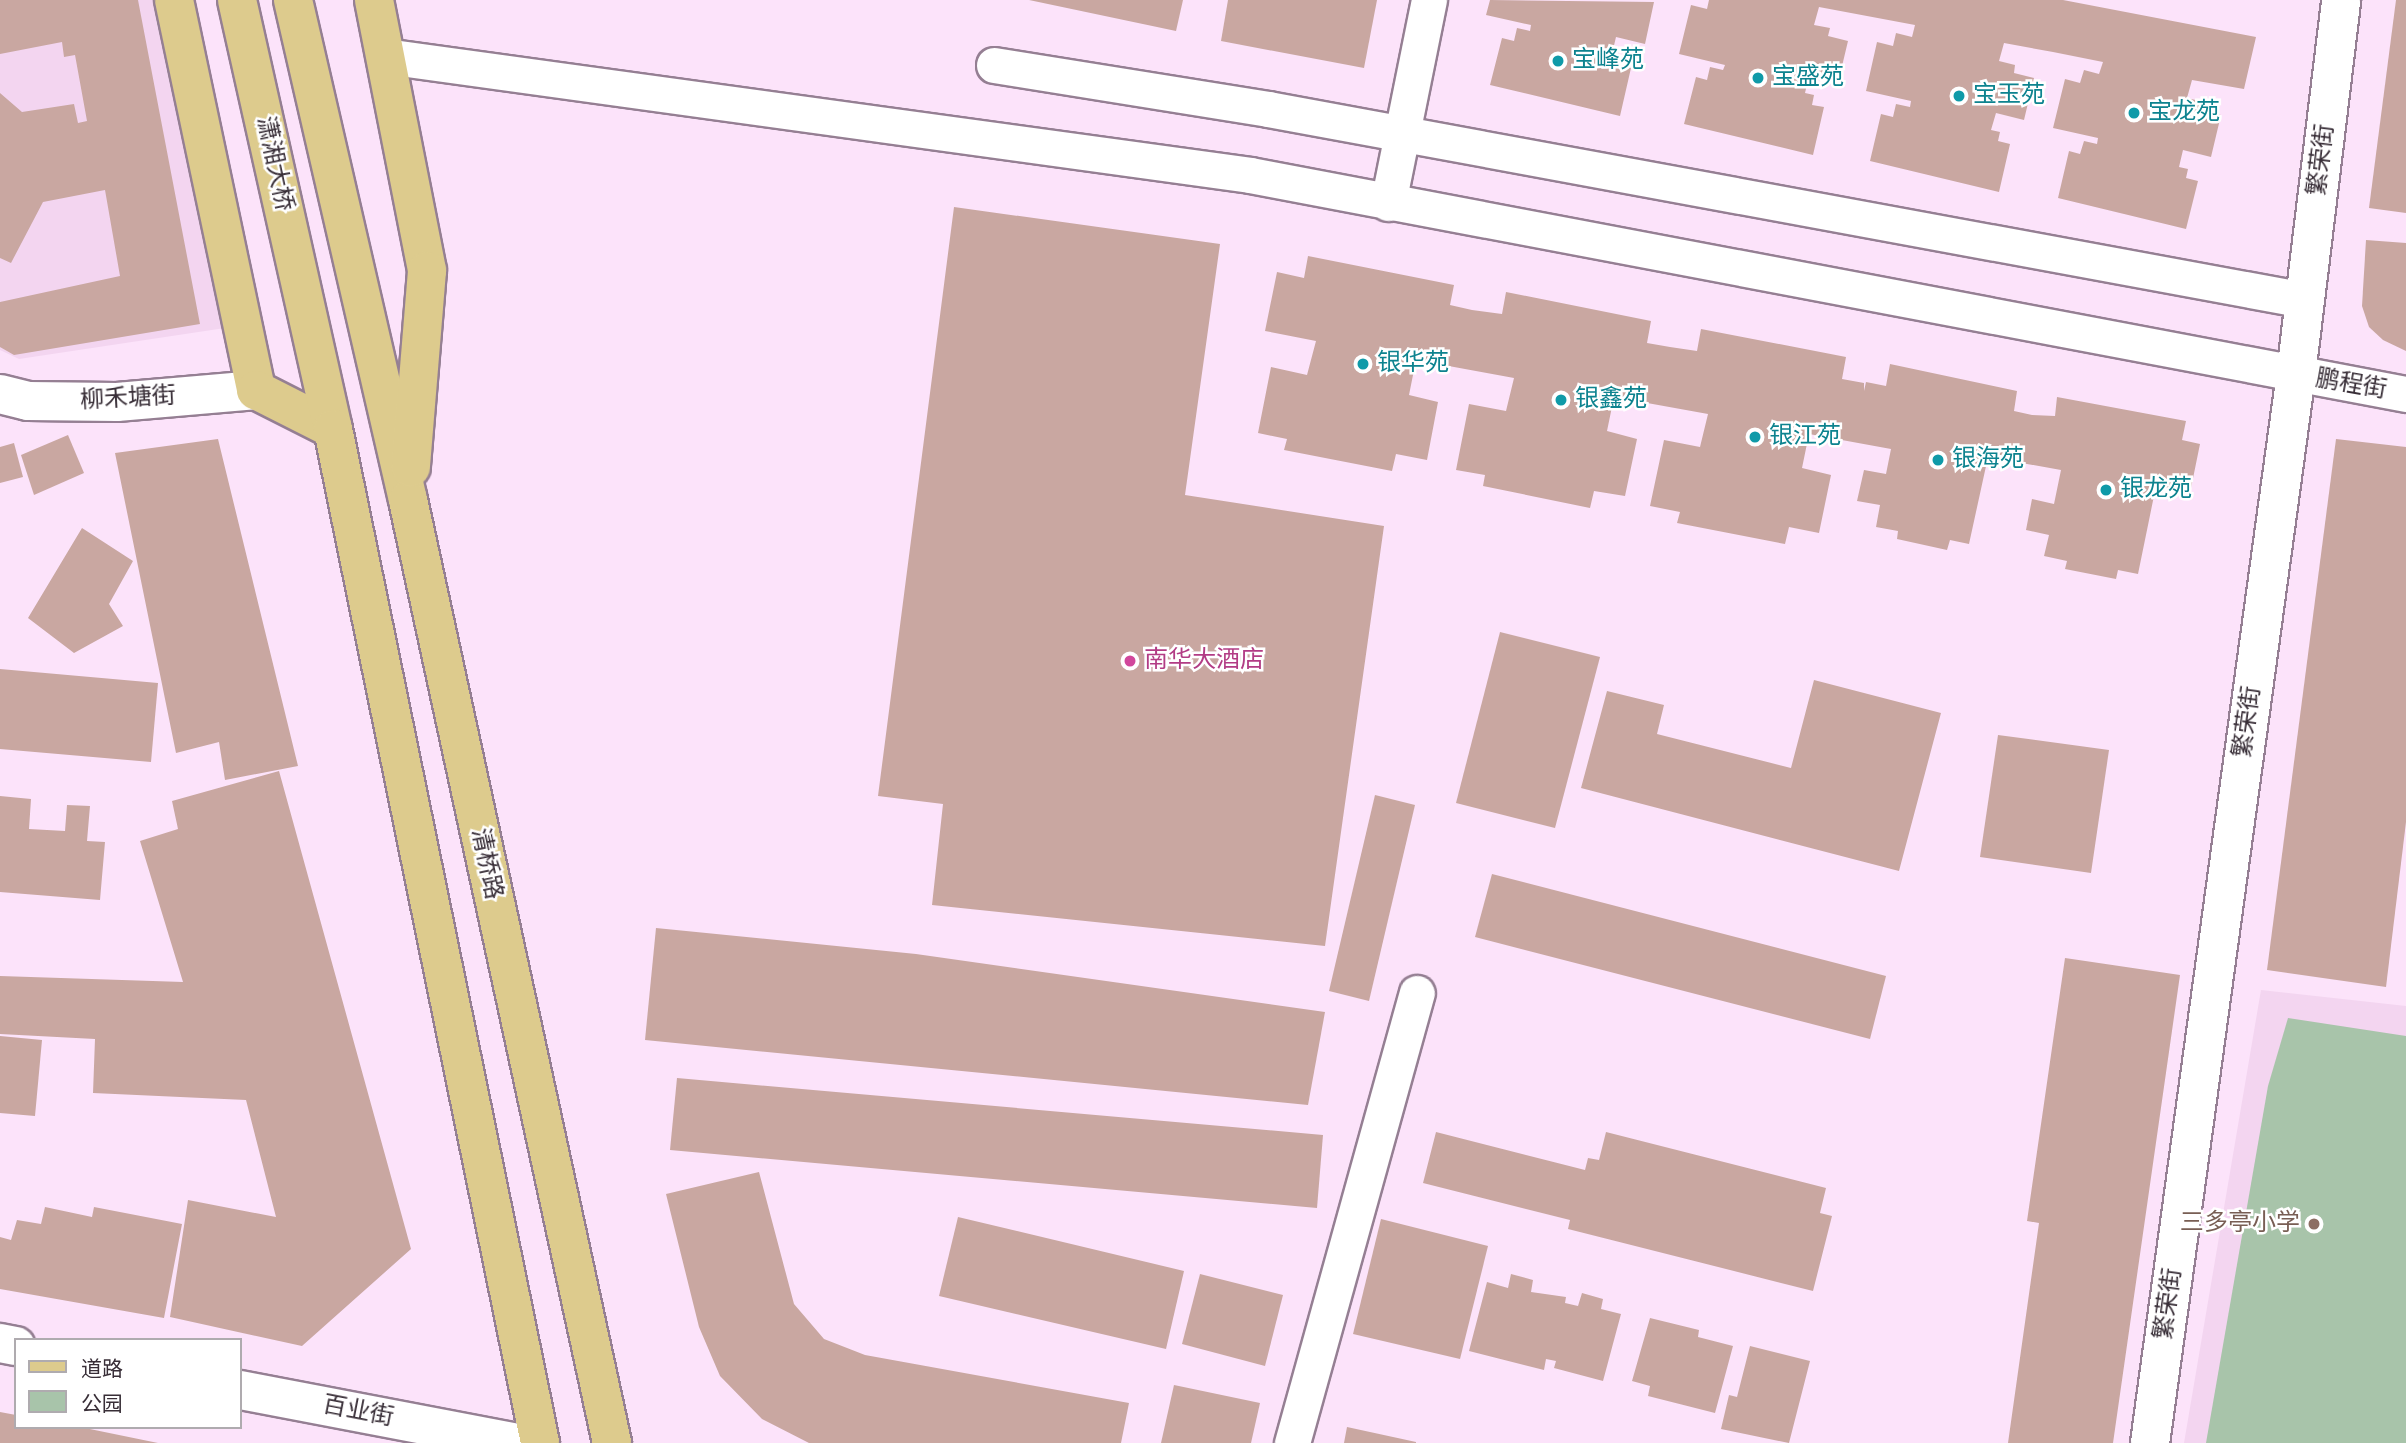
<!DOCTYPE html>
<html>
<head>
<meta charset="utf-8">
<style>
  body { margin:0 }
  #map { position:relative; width:2406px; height:1443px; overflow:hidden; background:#fce3fa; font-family:"Alegreya Sans","Noto Sans SC",sans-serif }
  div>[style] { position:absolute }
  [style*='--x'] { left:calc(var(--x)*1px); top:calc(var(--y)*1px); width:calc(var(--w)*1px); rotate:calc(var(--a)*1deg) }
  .built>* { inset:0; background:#f3d5f0 }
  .green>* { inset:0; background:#a8c4aa }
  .building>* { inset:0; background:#c9a7a1 }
  .roads { filter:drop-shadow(2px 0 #957f93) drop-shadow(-2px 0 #957f93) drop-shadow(0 2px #957f93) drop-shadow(0 -2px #957f93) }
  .minor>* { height:35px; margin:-17.5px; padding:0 17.5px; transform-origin:17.5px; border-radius:17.5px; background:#fff }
  .tertiary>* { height:38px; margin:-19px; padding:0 19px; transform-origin:19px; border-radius:19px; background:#fff }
  .primary>* { height:38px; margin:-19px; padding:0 19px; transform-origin:19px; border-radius:19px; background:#ddcb8d }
  .dots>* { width:19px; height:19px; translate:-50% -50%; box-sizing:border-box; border:4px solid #fff; border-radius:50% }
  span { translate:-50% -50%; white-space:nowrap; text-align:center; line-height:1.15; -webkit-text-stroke:5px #fff; paint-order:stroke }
  .culture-label { font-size:24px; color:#0d838f }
  .left { translate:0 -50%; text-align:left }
  .street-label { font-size:24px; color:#382e37 }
  .hotel-label { font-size:24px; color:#b23c85 }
  .education-label { font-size:24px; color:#785e54 }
  .right { translate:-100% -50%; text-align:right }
  .legend { position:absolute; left:14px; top:1338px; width:228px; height:91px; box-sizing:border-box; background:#fff; border:2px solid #afabaf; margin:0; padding:9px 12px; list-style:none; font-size:21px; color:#382e37 }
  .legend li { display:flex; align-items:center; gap:14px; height:35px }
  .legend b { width:35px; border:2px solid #afabaf }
</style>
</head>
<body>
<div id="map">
  <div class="built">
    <div style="clip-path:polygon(0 0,156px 0,225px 328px,19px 359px,0 350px)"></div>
    <div style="clip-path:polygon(2261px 990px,2406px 1006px,2406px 1443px,2184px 1443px)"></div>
  </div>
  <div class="green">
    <div style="clip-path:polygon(2288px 1018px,2406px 1036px,2406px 1443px,2206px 1443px,2268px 1086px)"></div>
  </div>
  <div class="building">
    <div style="clip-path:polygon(0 0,138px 0,200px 324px,14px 355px,0 347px,0 302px,120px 276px,105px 190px,43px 202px,11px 263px,0 258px,0 93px,22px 112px,74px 104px,78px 123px,87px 121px,75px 55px,64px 57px,62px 42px,0 54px)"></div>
    <div style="clip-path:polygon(1029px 0,1183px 0,1176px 31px)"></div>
    <div style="clip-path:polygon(1228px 0,1377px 0,1364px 68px,1221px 41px)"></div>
    <div style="clip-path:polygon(1490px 0,1654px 2px,1645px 44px,1616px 37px,1612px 54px,1621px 56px,1619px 65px,1631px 68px,1620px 116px,1490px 85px,1502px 38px,1514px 41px,1517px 28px,1530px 31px,1531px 25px,1486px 15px)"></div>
    <div style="clip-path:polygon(1709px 0,2063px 0,2256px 37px,2244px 89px,2192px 80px,2187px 98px,2204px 102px,2202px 110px,2221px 115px,2211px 157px,2183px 150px,2179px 167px,2188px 169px,2186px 178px,2198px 181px,2186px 229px,2058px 198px,2069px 151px,2080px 154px,2084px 141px,2097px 144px,2098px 138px,2053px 128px,2065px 79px,2080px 83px,2084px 70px,2099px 74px,2103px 62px,2053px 52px,2004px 43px,1999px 61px,2015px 65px,2014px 73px,2034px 78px,2024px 120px,1996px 113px,1991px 130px,2000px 132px,1998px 141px,2010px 144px,1999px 192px,1870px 161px,1881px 114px,1893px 117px,1896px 104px,1910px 107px,1911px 101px,1866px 91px,1877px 42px,1893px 46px,1896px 33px,1912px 37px,1915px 25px,1819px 7px,1814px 25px,1830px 28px,1828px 36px,1848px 41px,1838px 83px,1809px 76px,1805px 93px,1814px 95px,1812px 105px,1824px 107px,1813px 155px,1684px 124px,1696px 77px,1707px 80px,1710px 67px,1723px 70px,1725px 65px,1679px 54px,1691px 5px,1707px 9px)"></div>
    <div style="clip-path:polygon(2396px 0,2406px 0,2406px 213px,2369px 208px)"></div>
    <div style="clip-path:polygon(954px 207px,1220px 244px,1185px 495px,1384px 526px,1325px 946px,932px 905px,943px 804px,878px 796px)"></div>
    <div style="clip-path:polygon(2366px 240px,2406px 243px,2406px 351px,2383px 340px,2369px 327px,2362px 306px)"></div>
    <div style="clip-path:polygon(1308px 256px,1454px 285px,1450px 305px,1472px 310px,1502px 314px,1506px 292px,1651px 321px,1647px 343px,1670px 347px,1697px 351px,1701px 329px,1846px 357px,1842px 379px,1864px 383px,1864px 391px,1866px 382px,1886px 386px,1890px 364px,2017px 391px,2014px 411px,2032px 415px,2055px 416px,2057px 397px,2186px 421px,2182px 440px,2200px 444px,2190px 493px,2156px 486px,2138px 574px,2118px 570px,2116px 579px,2065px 569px,2067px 561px,2044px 556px,2049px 535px,2026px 530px,2032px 499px,2054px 504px,2061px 470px,1988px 457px,1969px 544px,1950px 540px,1947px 550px,1897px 539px,1898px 531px,1876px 527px,1880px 505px,1857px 501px,1864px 470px,1886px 474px,1891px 449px,1809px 434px,1802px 468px,1831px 475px,1819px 533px,1789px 527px,1785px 544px,1677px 523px,1680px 512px,1650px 506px,1664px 440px,1700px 447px,1708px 414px,1614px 397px,1607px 431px,1637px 439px,1625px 496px,1594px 491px,1590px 508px,1483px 486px,1485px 475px,1456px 470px,1469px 404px,1506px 411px,1514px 378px,1416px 360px,1409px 395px,1438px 402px,1427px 460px,1396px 454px,1392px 471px,1284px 450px,1287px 439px,1258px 433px,1271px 367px,1307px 375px,1316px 341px,1265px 331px,1277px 272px,1304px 278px)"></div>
    <div style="clip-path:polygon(68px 435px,84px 473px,34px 495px,21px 455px)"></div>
    <div style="clip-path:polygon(218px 439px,298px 766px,225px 780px,219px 742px,176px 753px,115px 453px)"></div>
    <div style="clip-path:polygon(2336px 439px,2406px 447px,2406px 822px,2386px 987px,2267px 970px)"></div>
    <div style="clip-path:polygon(14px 443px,23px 477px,0 483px,0 447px)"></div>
    <div style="clip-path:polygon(82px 528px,133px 561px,109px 604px,123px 626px,74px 653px,28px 618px)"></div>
    <div style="clip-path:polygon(1500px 632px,1600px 657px,1555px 828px,1456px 803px)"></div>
    <div style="clip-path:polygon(0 669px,158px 683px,151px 762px,0 749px)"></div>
    <div style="clip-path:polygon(1814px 680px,1941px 713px,1899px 871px,1581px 788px,1607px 691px,1664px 705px,1657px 734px,1791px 768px)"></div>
    <div style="clip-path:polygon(1998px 735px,2109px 750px,2091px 873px,1980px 857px)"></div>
    <div style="clip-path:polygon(279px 771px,411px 1249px,302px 1346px,170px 1317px,188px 1200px,276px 1217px,246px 1100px,93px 1093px,95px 1039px,0 1034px,0 976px,183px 982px,140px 841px,178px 829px,172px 801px)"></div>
    <div style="clip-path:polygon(1375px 795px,1415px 805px,1369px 1001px,1329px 991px)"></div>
    <div style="clip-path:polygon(0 796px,31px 799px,29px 829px,65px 831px,67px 805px,90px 806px,87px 841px,105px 842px,100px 900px,0 892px)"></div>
    <div style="clip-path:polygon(1492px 874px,1886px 976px,1870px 1039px,1475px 937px)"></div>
    <div style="clip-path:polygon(656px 928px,916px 954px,1325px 1012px,1308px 1105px,645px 1040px)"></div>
    <div style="clip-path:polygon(2065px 958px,2180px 975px,2113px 1443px,2008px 1443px,2039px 1223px,2027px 1221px)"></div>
    <div style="clip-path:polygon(0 1036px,42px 1040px,35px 1116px,0 1113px)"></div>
    <div style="clip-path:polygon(677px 1078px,1323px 1135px,1317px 1208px,670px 1150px)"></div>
    <div style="clip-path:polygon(1436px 1132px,1585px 1170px,1588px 1158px,1599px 1160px,1606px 1132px,1826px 1188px,1820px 1213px,1832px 1216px,1813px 1291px,1568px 1229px,1570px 1220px,1423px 1183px)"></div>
    <div style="clip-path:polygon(759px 1172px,794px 1304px,824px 1339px,865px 1355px,1129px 1403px,1121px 1443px,809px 1443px,762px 1419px,720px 1376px,699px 1327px,666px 1194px)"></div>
    <div style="clip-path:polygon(45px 1207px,92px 1217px,94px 1207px,182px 1224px,164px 1318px,0 1289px,0 1237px,11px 1240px,17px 1220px,41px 1224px)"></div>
    <div style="clip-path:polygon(958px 1217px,1184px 1271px,1166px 1349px,939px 1296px)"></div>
    <div style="clip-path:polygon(1381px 1219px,1488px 1246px,1460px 1359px,1353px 1334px)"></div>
    <div style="clip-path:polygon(1200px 1274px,1283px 1295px,1265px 1366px,1182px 1344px)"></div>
    <div style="clip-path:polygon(1511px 1274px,1533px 1280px,1531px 1292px,1566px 1297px,1565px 1303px,1578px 1306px,1582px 1293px,1603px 1299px,1601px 1309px,1621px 1314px,1603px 1381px,1554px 1368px,1556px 1361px,1546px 1359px,1544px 1370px,1469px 1351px,1487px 1282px,1508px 1288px)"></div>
    <div style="clip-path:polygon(1650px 1318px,1699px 1330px,1698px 1337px,1733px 1346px,1715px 1413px,1648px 1396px,1650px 1386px,1632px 1381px)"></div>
    <div style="clip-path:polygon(1750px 1346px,1810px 1361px,1789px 1443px,1721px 1429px,1729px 1395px,1737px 1397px)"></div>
    <div style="clip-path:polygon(1174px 1385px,1260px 1403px,1251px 1443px,1161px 1443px)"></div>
    <div style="clip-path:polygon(0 1412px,16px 1415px,16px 1427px,80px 1427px,158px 1443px,0 1443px)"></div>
    <div style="clip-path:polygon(1347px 1427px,1416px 1442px,1416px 1443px,1344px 1443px)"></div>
  </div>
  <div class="roads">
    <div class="minor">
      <div style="--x:385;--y:56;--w:873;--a:7.83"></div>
      <div style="--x:1250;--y:175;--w:1177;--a:10.73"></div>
      <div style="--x:994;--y:65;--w:278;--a:9.1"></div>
      <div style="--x:1268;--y:109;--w:1054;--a:10.44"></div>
      <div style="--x:1388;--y:203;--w:207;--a:-78.6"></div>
      <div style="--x:1292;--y:1443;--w:467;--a:-74.5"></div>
    </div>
    <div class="tertiary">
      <div style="--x:0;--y:394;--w:29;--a:14"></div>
      <div style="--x:28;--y:401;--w:89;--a:0.6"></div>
      <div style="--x:117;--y:402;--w:140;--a:-4.9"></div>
      <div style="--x:0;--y:1343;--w:16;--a:11"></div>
      <div style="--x:240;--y:1390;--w:282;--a:10.8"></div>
      <div style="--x:2150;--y:1443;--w:1079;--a:-82.22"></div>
      <div style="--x:2296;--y:374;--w:377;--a:-83.1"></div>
    </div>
    <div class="primary">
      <div style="--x:174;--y:0;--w:399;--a:78.1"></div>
      <div style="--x:256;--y:390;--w:86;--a:26.9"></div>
      <div style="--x:237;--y:0;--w:440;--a:77.4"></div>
      <div style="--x:333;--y:429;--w:1035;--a:78.46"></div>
      <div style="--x:293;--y:0;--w:513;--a:77.05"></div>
      <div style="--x:408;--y:500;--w:965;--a:77.79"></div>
      <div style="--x:374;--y:0;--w:276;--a:78.9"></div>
      <div style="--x:427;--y:271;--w:197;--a:94.7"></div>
    </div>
  </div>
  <div class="dots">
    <div style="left:1558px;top:61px;background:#0f9aa8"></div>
    <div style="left:1758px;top:78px;background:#0f9aa8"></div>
    <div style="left:1959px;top:96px;background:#0f9aa8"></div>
    <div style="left:2134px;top:113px;background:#0f9aa8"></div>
    <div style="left:1363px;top:364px;background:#0f9aa8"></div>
    <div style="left:1561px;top:400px;background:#0f9aa8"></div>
    <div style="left:1755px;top:437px;background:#0f9aa8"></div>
    <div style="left:1938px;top:460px;background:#0f9aa8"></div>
    <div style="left:2106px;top:490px;background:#0f9aa8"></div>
    <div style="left:1130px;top:661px;background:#d1479c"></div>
    <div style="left:2314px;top:1224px;background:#8d6e63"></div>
  </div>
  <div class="culture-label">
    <span class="left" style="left:1572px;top:61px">宝峰苑</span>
    <span class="left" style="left:1772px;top:78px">宝盛苑</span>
    <span class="left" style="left:1973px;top:96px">宝玉苑</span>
    <span class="left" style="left:2148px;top:113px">宝龙苑</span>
    <span class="left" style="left:1377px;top:364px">银华苑</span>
    <span class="left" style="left:1575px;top:400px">银鑫苑</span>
    <span class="left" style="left:1769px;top:437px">银江苑</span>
    <span class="left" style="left:1952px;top:460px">银海苑</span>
    <span class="left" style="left:2120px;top:490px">银龙苑</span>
  </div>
  <div class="street-label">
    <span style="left:2322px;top:160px;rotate:-83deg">繁荣街</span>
    <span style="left:274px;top:164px;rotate:78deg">潇湘大桥</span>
    <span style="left:2351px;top:385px;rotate:10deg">鹏程街</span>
    <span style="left:128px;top:399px;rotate:-3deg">柳禾塘街</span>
    <span style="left:2248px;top:722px;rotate:-82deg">繁荣街</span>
    <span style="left:486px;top:864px;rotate:78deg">清桥路</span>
    <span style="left:2169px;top:1304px;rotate:-82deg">繁荣街</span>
    <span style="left:358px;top:1412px;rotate:11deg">百业街</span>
  </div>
  <div class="hotel-label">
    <span class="left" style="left:1144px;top:661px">南华大酒店</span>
  </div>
  <div class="education-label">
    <span class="right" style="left:2300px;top:1224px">三多亭小学</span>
  </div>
  <ul class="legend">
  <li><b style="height:9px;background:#ddcb8d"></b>道路</li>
  <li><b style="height:19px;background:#a8c4aa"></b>公园</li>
  </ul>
</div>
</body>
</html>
